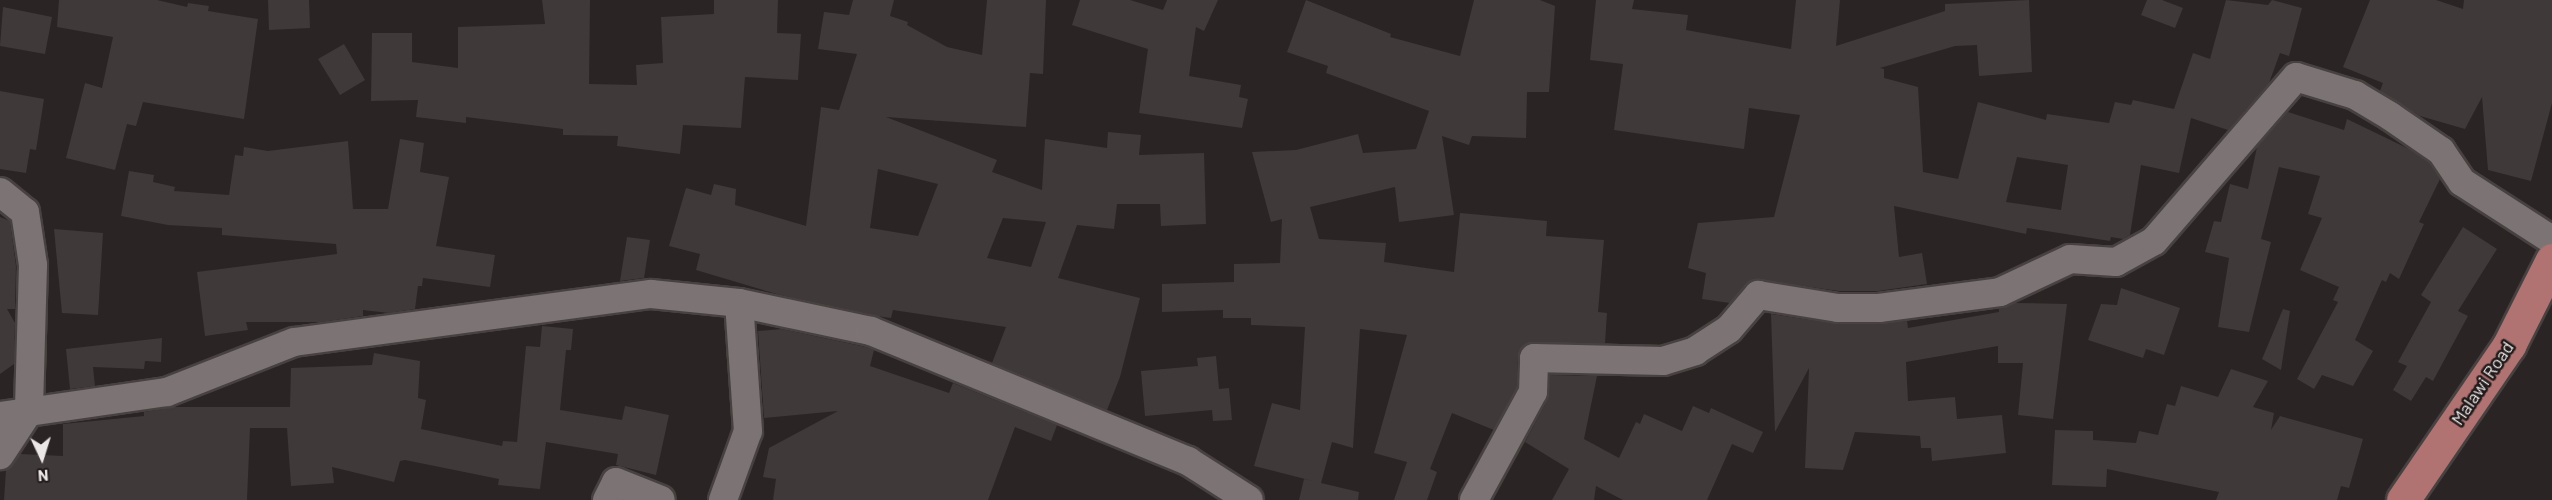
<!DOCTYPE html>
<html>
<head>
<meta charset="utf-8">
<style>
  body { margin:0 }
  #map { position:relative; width:2552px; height:500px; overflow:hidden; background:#2b2424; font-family:Barlow,sans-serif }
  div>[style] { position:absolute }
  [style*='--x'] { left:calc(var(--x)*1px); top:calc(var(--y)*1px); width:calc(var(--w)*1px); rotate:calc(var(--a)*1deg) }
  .building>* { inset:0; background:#403939 }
  .roads { filter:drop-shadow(2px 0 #474241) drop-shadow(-2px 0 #474241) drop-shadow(0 2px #474241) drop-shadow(0 -2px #474241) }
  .street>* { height:28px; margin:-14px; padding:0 14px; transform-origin:14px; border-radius:14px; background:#7c7474 }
  .primary>* { height:33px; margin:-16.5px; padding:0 16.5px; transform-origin:16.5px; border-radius:16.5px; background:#b17371 }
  span { translate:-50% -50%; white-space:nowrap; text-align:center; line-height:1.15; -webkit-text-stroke:5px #211b1b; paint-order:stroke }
  .street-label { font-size:18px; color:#ebe7e6 }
  .north { position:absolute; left:12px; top:428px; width:60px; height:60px; -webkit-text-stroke:4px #211b1b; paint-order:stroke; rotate:176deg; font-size:16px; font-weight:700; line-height:24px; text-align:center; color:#ebe7e6 }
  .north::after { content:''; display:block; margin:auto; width:21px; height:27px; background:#ebe7e6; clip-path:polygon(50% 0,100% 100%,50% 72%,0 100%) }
</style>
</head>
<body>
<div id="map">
  <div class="building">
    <div style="clip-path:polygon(59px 0,157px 0,187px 7px,188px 3px,209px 6px,208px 11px,258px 19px,244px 119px,143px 102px,136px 126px,127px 124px,115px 170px,66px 158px,85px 83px,102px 88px,113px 37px,57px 27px)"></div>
    <div style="clip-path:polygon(268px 0,309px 0,310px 28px,269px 30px)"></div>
    <div style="clip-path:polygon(542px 0,590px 0,589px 84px,637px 85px,636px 65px,663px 63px,661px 17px,714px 14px,714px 0,778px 0,777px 33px,801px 34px,798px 80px,745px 77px,741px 128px,683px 125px,680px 154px,617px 146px,618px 136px,563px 135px,563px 129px,466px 117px,466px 123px,416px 117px,418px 100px,371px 101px,372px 33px,412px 33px,412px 62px,458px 68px,458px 27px,545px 24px)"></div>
    <div style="clip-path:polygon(evenodd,853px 0,894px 0,890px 16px,908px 22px,907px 25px,947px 47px,982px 55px,987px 0,1046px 0,1043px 74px,1030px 73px,1026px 127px,886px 117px,997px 160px,992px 172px,1042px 190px,1045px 139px,1107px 148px,1108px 132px,1141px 135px,1139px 155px,1204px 153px,1206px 224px,1161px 226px,1160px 204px,1117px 204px,1114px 229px,1077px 225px,1058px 278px,1140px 298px,1120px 377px,1107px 410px,992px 363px,1006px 327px,893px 310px,891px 318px,883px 317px,780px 295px,696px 270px,700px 254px,669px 246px,686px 188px,711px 195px,714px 184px,736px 189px,735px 205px,806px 226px,821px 107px,839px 110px,857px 54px,818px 49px,824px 12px,849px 15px,853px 0,878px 169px,938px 184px,918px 236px,870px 228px,878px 169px,853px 0,1003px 218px,1046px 222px,1031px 267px,987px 258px,1003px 218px)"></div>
    <div style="clip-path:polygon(1080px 0,1130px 0,1163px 10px,1167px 0,1218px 0,1204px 31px,1196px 27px,1189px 76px,1241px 85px,1239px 97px,1248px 99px,1242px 128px,1139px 113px,1148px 49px,1072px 25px)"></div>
    <div style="clip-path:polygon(1306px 0,1391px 34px,1390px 37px,1460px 56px,1474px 0,1540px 0,1555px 6px,1549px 92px,1527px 92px,1526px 138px,1472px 136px,1469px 145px,1442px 136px,1454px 215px,1399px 222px,1395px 187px,1310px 207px,1319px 239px,1386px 243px,1384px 262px,1454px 272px,1460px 213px,1547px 221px,1546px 236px,1604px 240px,1598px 312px,1607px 313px,1605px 343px,1526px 344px,1518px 357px,1517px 388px,1494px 430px,1452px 413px,1430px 469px,1437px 472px,1427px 500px,1394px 500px,1407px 462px,1374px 453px,1407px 335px,1360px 329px,1353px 448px,1332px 442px,1321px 483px,1359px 492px,1358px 500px,1299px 500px,1304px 479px,1313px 481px,1254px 466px,1272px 403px,1300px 410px,1305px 327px,1251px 325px,1251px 318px,1223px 318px,1223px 310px,1162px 312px,1162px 284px,1234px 282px,1234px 264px,1280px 263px,1282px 219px,1271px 222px,1252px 152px,1296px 150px,1358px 134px,1363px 153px,1416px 149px,1429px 111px,1326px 73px,1328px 66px,1287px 52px)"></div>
    <div style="clip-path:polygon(evenodd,1596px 0,1634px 0,1632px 9px,1688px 15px,1686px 30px,1791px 49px,1796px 0,1840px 0,1836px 46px,1945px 11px,1945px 4px,2029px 0,2032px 72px,1979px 76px,1977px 45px,1955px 46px,1880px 68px,1884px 69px,1884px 78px,1918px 87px,1923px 172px,1958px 179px,1978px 102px,2046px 120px,2047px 114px,2109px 123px,2115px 102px,2131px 105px,2133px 100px,2174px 109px,2193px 53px,2210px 59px,2226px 0,2268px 5px,2272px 0,2302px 8px,2289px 56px,2280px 53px,2269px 83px,2228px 130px,2191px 118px,2179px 173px,2141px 165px,2130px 235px,2123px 239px,2111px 237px,2110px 241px,2027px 228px,2026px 234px,1894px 206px,1899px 257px,1922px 253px,1927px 284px,1878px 291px,1839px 291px,1753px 279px,1730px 303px,1702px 299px,1706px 273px,1688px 268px,1698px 223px,1774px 217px,1800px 115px,1749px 108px,1744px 149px,1614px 130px,1623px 64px,1590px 60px,1596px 0,2017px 157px,2068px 165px,2061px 210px,2006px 202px,2017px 157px)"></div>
    <div style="clip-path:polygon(2147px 0,2162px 0,2183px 8px,2175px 28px,2141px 15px)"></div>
    <div style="clip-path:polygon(2370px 0,2436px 0,2463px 9px,2464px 0,2552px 0,2552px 103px,2531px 181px,2488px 170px,2482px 97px,2465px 129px,2420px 116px,2380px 91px,2383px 83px,2343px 67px)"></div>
    <div style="clip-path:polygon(3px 7px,52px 17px,45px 54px,0 46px)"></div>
    <div style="clip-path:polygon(344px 44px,365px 80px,340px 95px,318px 59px)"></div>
    <div style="clip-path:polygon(0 91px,44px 99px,36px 150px,30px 149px,26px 173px,0 169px)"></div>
    <div style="clip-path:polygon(2288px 112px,2344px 130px,2347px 119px,2409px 149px,2429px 163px,2440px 179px,2419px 222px,2424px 224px,2399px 279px,2390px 273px,2386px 282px,2382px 280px,2355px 340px,2373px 351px,2353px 386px,2322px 375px,2314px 389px,2297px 379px,2338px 302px,2333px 300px,2339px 287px,2300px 270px,2322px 218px,2308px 214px,2320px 176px,2279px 167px,2261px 239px,2271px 242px,2249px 332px,2218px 327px,2229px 258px,2205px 252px,2214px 221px,2221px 222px,2230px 184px,2248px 189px,2257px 147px)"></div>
    <div style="clip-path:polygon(400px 139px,424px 143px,420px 172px,449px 177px,436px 246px,495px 255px,490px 287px,423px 278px,422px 286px,418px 286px,415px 309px,389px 313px,363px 310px,363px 316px,322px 322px,246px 322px,248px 330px,205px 336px,197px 272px,337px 254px,336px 244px,222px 235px,222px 228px,168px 225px,121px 216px,129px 171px,154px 175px,153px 182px,175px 187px,174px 191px,229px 195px,235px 155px,243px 156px,244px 147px,268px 151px,348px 141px,353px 209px,388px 209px)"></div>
    <div style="clip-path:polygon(0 217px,10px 221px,16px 266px,15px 309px,7px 309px,15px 323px,14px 364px,0 374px)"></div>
    <div style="clip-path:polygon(2463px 227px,2497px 249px,2458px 311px,2468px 316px,2433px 381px,2426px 377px,2411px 401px,2393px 390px,2407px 366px,2398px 362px,2431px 302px,2421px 295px)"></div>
    <div style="clip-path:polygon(54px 229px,103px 233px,98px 315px,62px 313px)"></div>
    <div style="clip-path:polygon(627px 237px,650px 240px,644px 278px,620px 281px)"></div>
    <div style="clip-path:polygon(2121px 288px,2180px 308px,2164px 355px,2146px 349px,2143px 358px,2088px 340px,2101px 304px,2117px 305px)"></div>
    <div style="clip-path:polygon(2015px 303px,2067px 304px,2053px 419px,2018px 415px,2023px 363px,1998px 363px,1998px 346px,1906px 362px,1908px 401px,1955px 397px,1957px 419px,2002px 415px,2006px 453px,1932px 461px,1931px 448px,1921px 448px,1920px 436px,1855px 432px,1843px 470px,1805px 468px,1809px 368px,1775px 432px,1771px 314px,1838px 324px,1907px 321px,1908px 328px,1999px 312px,1999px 309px)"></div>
    <div style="clip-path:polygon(2283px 309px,2290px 311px,2281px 370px,2262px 359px)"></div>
    <div style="clip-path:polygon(542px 326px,573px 329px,571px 350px,566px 350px,560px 410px,622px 420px,625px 406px,669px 415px,656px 475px,616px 465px,618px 454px,546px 442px,540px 489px,498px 485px,499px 479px,405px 460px,400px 461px,394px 482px,332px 467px,334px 483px,291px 486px,287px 428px,250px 428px,247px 500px,4px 500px,6px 470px,20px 454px,63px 456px,63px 424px,144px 416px,144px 412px,174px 407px,290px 407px,291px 368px,372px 365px,374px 353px,420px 361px,418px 398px,426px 400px,421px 429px,502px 446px,503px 441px,517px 442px,526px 346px,540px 347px)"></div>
    <div style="clip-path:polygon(782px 329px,866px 347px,874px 350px,870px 366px,949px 393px,953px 383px,1057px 425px,1051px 441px,1015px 427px,988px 500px,773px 500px,776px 479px,763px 477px,769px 448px,838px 411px,764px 418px,758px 331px)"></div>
    <div style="clip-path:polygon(162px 338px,161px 362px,145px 361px,144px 369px,93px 367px,95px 386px,70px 389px,66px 349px)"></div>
    <div style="clip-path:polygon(1216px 356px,1219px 389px,1229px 388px,1232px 420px,1213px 421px,1212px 410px,1145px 416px,1141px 371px,1198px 366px,1197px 358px)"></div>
    <div style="clip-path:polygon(2231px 369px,2268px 381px,2253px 407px,2274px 413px,2271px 430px,2280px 416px,2363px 439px,2349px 488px,2341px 486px,2337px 500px,2216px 500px,2219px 492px,2107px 469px,2106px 487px,2052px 485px,2055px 430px,2093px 431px,2093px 440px,2136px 443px,2139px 431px,2158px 435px,2167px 404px,2175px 406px,2181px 386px,2218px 397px)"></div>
    <div style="clip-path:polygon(1550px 375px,1597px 376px,1584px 439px,1619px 458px,1636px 422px,1640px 424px,1644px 414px,1682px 431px,1693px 406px,1709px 413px,1711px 408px,1763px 432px,1753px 453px,1732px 444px,1707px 500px,1623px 500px,1596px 486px,1594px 500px,1552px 500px,1569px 469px,1525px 442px,1548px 399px)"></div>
  </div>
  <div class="roads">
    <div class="street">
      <div style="--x:0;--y:192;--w:32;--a:39"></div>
      <div style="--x:25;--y:212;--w:54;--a:81.4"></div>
      <div style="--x:33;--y:265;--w:146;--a:91.6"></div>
      <div style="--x:29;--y:411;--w:53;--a:123.4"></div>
      <div style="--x:0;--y:416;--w:169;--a:-8.2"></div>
      <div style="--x:167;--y:392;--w:136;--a:-21.5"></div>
      <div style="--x:294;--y:342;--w:360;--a:-7.7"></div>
      <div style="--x:651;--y:294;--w:88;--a:5.8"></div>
      <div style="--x:739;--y:303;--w:135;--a:12"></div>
      <div style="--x:871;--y:331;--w:343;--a:22.3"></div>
      <div style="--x:1188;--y:461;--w:72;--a:32.6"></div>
      <div style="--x:607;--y:500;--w:20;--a:-63"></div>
      <div style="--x:616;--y:482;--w:48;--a:21.8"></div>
      <div style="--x:723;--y:500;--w:73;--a:-70.1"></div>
      <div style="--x:748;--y:431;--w:128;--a:-94"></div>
      <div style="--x:1474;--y:500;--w:123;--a:-61.4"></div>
      <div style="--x:1533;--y:392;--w:34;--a:-88"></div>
      <div style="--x:1534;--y:358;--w:129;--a:1.3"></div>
      <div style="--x:1663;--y:361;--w:34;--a:-17"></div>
      <div style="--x:1695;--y:351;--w:40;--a:-32.9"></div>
      <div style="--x:1729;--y:329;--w:45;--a:-49.5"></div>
      <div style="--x:1758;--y:295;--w:81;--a:9.2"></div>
      <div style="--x:1838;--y:308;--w:41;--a:0"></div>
      <div style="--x:1879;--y:308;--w:122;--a:-7.5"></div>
      <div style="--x:2000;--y:292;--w:77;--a:-25.2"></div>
      <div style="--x:2070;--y:259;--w:46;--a:3.7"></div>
      <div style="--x:2116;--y:262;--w:43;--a:-28.9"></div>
      <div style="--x:2154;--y:241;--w:217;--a:-49.1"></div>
      <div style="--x:2296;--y:77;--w:62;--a:17"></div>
      <div style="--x:2355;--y:95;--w:41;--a:31"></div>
      <div style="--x:2390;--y:116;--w:62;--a:34.5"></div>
      <div style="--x:2441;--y:151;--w:37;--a:56"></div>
      <div style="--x:2462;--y:182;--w:107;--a:32.8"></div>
    </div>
    <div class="primary">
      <div style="--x:2403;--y:500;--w:188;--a:-55.6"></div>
      <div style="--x:2509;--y:345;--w:95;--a:-63.2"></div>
    </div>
  </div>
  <div class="street-label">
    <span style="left:2482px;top:383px;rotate:-56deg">Malawi Road</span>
  </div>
  <div class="north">N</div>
</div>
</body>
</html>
